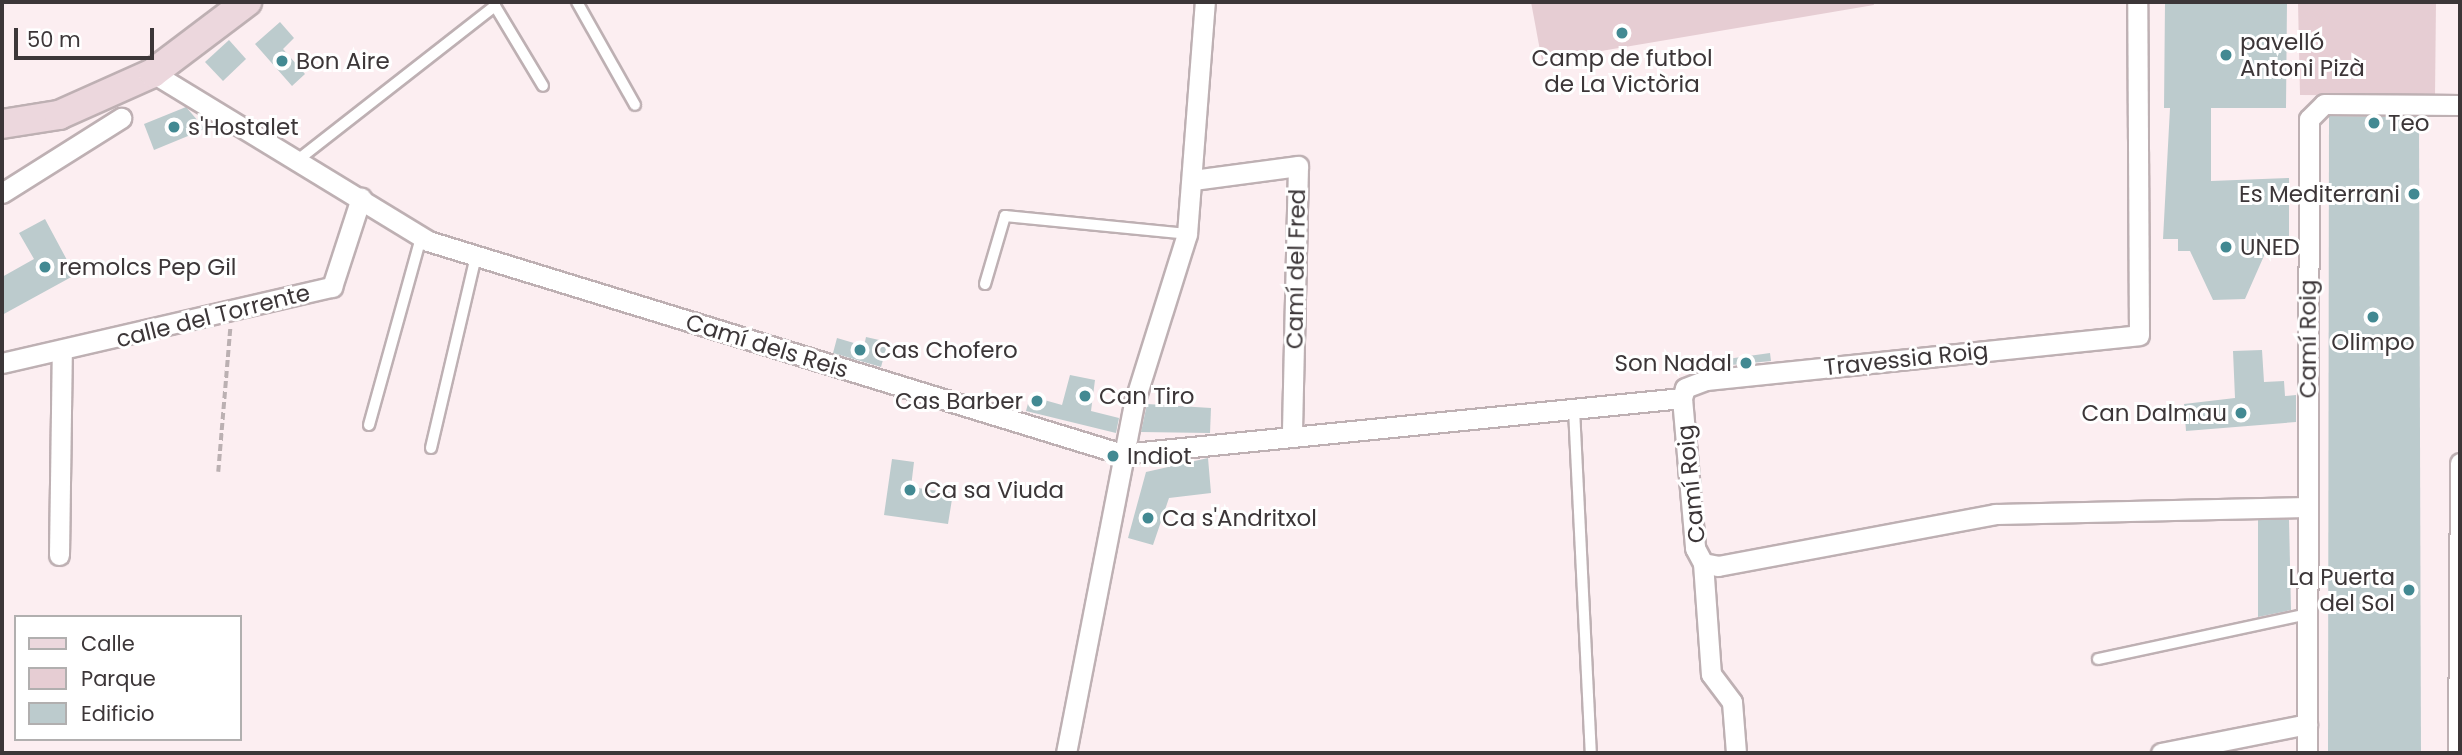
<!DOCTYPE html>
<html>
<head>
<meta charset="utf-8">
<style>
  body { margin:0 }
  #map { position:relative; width:2462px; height:755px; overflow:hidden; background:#fceef1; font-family:Poppins,sans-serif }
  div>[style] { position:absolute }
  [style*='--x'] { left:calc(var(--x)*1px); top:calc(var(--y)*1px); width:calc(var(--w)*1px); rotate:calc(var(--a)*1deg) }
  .green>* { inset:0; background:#e6cdd3 }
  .building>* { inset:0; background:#bccbcd }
  .path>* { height:3.5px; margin-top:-1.75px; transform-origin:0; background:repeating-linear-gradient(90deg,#bbb0b2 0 7px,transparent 0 10.5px) }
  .roads { filter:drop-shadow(2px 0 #beb0b3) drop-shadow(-2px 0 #beb0b3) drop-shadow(0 2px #beb0b3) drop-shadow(0 -2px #beb0b3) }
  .lane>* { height:10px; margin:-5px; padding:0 5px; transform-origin:5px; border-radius:5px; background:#fff }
  .street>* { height:19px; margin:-9.5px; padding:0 9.5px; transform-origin:9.5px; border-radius:9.5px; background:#fff }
  .secondary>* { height:28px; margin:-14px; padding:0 14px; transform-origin:14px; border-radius:14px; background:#ecd7dd }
  .dots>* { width:19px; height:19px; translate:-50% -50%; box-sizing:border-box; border:4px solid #fff; border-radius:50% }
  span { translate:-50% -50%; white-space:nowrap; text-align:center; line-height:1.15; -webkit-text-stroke:6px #fff; paint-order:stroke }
  .poi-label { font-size:23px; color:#3c3638 }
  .left { translate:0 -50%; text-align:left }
  .right { translate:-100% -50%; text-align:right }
  .street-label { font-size:23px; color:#3c3638 }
  .frame { position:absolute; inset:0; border:4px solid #3c3638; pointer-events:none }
  .legend { position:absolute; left:14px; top:615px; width:228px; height:126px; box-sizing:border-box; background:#fff; border:2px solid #b1afaf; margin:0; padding:9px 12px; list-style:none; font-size:21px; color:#3c3638 }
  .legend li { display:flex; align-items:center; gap:14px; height:35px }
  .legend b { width:35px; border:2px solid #b1afaf }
  .scale { position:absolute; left:14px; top:28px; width:140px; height:32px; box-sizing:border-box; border:4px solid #3c3638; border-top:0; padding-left:9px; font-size:21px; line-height:24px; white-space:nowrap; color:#3c3638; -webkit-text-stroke:5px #fff; paint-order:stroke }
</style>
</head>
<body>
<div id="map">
  <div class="green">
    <div style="clip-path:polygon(1531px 2px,1873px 2px,1874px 5px,1542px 61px)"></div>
    <div style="clip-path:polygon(2298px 2px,2436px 2px,2435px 96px,2300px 95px)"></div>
  </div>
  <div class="building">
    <div style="clip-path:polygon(2165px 2px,2287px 2px,2286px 108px,2211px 108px,2211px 181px,2289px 178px,2289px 240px,2277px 239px,2277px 249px,2267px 249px,2245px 299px,2213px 300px,2190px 251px,2178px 251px,2178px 239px,2163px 239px,2170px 108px,2164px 108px)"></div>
    <div style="clip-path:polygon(280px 22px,294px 38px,283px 49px,305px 74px,292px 86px,255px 44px)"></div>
    <div style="clip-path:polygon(229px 40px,246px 59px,223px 81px,205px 62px)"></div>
    <div style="clip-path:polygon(186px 107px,205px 129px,154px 150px,144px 124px)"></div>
    <div style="clip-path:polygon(2329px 116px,2419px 117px,2421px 753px,2328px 753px)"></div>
    <div style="clip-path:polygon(45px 219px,75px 275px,2px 315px,2px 277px,34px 259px,19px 233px)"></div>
    <div style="clip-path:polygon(866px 337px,888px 342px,881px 367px,833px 353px,837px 338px,864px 346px)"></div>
    <div style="clip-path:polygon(2262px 350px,2264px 382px,2284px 381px,2285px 396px,2296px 395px,2296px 422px,2186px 431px,2184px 404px,2235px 398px,2233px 351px)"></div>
    <div style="clip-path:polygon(1770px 353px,1771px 361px,1721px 366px,1720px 360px)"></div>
    <div style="clip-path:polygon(1070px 375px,1095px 380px,1091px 411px,1119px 418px,1116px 433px,1026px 411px,1030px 396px,1062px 405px)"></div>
    <div style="clip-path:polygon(1147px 404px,1211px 408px,1210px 433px,1141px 432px)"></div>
    <div style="clip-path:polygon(1208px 458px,1211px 493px,1169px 498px,1153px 545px,1128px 538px,1146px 472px)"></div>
    <div style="clip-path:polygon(892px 459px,914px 462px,911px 487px,953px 493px,948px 524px,884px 515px)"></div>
    <div style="clip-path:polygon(2258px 520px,2289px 520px,2291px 610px,2258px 617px)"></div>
  </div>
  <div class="path">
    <div style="--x:218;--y:472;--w:144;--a:-85.2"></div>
  </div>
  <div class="roads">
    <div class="lane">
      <div style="--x:577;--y:2;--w:118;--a:60.6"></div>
      <div style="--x:299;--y:159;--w:249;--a:-38"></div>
      <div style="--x:495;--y:6;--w:93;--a:59"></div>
      <div style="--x:985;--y:284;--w:71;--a:-73.6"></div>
      <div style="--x:1005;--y:216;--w:183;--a:5.6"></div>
      <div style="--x:1574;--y:409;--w:344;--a:87.2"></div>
      <div style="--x:369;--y:425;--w:195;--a:-74.5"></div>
      <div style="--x:431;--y:448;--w:197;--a:-76.8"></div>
      <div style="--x:2098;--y:659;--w:215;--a:-12.1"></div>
    </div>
    <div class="street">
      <div style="--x:153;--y:73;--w:322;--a:31.4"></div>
      <div style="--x:428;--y:241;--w:726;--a:17.06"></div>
      <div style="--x:1122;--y:454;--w:563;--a:-5.71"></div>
      <div style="--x:1682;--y:398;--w:151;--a:85"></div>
      <div style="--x:1695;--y:548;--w:17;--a:62"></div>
      <div style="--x:1703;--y:563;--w:15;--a:11"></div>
      <div style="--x:1718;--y:566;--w:282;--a:-10.6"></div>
      <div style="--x:1995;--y:514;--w:313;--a:-1.3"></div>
      <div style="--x:1193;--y:180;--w:106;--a:-7.6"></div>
      <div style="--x:1298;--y:166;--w:271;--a:91.3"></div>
      <div style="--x:2;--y:193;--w:141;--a:-32.2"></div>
      <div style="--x:2;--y:363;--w:339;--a:-13"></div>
      <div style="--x:332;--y:287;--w:94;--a:-72"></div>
      <div style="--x:1682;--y:398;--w:10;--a:-73"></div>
      <div style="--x:1685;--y:388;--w:22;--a:-21"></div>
      <div style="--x:1706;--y:380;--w:435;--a:-5.9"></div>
      <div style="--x:2139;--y:335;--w:333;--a:-90.3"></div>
      <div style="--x:59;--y:555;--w:204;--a:-89.2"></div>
      <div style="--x:1703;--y:563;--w:111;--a:85.9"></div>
      <div style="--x:1711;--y:674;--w:35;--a:53"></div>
      <div style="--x:1732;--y:702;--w:51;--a:85.5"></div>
      <div style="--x:1066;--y:753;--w:357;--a:-79"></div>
      <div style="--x:1134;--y:403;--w:177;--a:-72.6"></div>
      <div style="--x:1187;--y:234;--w:233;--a:-85.6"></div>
      <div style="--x:2161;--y:753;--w:149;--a:-11.2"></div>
      <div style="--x:2307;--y:753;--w:634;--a:-89.82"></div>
      <div style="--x:2309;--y:119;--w:21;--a:-45"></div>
      <div style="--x:2324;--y:104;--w:136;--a:0.4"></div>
      <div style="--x:2458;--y:753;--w:290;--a:-89.6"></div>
    </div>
    <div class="secondary">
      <div style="--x:2;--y:124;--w:58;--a:-9"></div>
      <div style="--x:59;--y:115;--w:103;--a:-24.1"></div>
      <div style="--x:153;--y:73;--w:118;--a:-37.1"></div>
    </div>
  </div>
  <div class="dots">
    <div style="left:1622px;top:33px;background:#428992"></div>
    <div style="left:2226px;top:55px;background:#428992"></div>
    <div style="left:282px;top:61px;background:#428992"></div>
    <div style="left:2374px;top:123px;background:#428992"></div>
    <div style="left:174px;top:127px;background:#428992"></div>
    <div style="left:2414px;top:194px;background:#428992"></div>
    <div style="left:2226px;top:247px;background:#428992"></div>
    <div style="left:45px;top:267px;background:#428992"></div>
    <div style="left:2373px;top:317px;background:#428992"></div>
    <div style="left:860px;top:350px;background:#428992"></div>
    <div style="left:1746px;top:363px;background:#428992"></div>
    <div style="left:1085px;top:396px;background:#428992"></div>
    <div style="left:1037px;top:401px;background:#428992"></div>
    <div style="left:2241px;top:413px;background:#428992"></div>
    <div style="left:1113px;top:456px;background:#428992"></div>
    <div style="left:910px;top:490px;background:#428992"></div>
    <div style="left:1148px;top:518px;background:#428992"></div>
    <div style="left:2409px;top:590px;background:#428992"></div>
  </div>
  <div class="poi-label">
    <span class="left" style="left:2240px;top:55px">pavelló<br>Antoni Pizà</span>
    <span style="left:1622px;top:71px">Camp de futbol<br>de La Victòria</span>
    <span class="left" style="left:296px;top:61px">Bon Aire</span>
    <span class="left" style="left:2388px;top:123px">Teo</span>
    <span class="left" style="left:188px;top:127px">s'Hostalet</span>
    <span class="right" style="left:2400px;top:194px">Es Mediterrani</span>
    <span class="left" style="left:2240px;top:247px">UNED</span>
    <span class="left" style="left:59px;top:267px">remolcs Pep Gil</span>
    <span style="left:2373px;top:342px">Olimpo</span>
    <span class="left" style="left:874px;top:350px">Cas Chofero</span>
    <span class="right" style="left:1732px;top:363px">Son Nadal</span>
    <span class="left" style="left:1099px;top:396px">Can Tiro</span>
    <span class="right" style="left:1023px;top:401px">Cas Barber</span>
    <span class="right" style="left:2227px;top:413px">Can Dalmau</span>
    <span class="left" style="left:1127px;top:456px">Indiot</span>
    <span class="left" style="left:924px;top:490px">Ca sa Viuda</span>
    <span class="left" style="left:1162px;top:518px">Ca s'Andritxol</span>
    <span class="right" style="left:2395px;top:590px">La Puerta<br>del Sol</span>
  </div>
  <div class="street-label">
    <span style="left:1296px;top:269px;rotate:-89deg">Camí del Fred</span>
    <span style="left:213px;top:316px;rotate:-14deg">calle del Torrente</span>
    <span style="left:2308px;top:339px;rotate:-90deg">Camí Roig</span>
    <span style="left:767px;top:346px;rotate:17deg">Camí dels Reis</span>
    <span style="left:1906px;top:359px;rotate:-6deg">Travessia Roig</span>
    <span style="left:1691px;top:484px;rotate:-96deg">Camí Roig</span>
  </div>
  <div class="frame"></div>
  <ul class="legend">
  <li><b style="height:9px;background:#ecd7dd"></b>Calle</li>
  <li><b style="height:19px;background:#e6cdd3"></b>Parque</li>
  <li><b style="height:19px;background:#bccbcd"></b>Edificio</li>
  </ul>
  <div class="scale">50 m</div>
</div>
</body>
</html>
